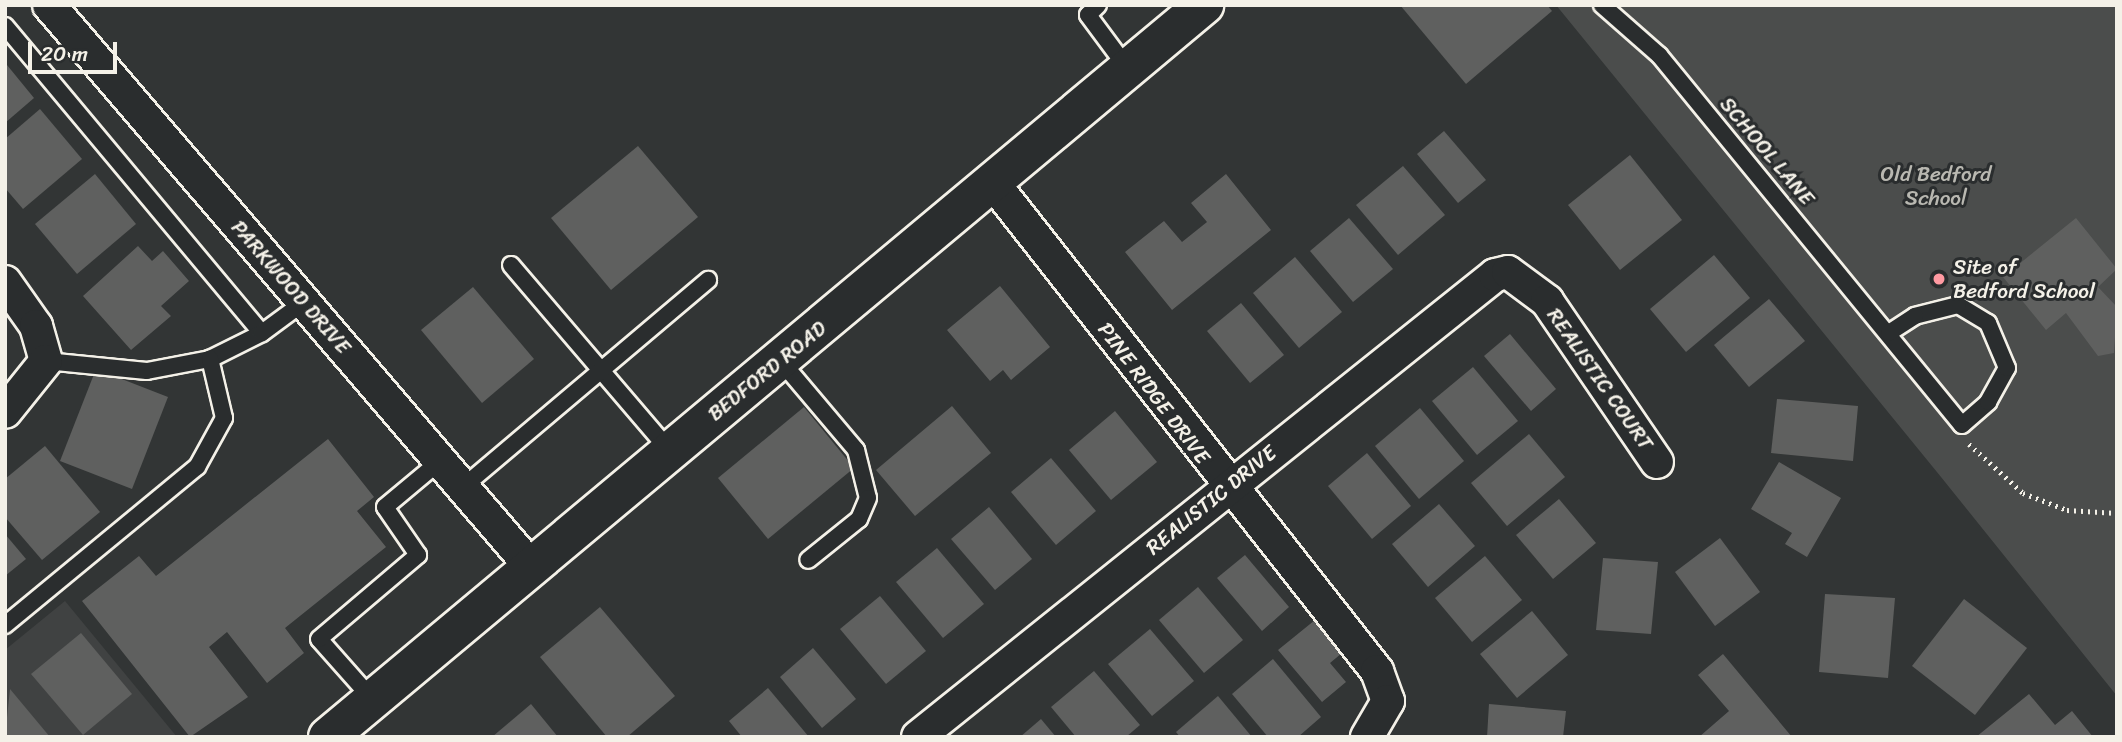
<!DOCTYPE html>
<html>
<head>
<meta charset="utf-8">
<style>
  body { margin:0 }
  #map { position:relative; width:2122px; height:742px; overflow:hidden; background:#323535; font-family:Sriracha,sans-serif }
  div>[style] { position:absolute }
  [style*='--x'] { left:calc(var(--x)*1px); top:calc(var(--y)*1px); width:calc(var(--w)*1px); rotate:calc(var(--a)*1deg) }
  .built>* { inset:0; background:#404242 }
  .green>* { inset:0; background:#4b4d4c }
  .building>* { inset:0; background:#5f605f }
  .path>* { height:4.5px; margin-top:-2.25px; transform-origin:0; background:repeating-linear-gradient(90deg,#f4f1e8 0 2px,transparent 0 7px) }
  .roads { filter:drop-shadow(2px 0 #f4f1e8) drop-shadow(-2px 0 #f4f1e8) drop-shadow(0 2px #f4f1e8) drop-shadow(0 -2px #f4f1e8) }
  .service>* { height:16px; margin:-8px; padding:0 8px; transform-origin:8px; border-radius:8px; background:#2a2d2e }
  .minor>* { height:32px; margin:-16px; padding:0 16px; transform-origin:16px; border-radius:16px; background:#2a2d2e }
  .secondary>* { height:38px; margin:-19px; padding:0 19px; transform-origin:19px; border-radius:19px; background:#2a2d2e }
  .dots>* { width:19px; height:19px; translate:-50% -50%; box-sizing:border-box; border:4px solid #2a2d2e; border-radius:50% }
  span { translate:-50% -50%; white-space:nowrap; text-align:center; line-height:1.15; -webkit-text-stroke:6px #2a2d2e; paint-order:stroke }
  .street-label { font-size:21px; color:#f4f1e8 }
  .park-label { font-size:21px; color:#b9b8b1 }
  .poi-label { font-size:21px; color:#f4f1e8 }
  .left { translate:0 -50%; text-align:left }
  .frame { position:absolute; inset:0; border:7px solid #f4f1e8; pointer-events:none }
  .scale { position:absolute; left:28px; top:42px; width:89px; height:32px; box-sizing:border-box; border:4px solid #f4f1e8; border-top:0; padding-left:9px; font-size:21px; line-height:24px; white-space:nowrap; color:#f4f1e8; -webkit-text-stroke:5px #2a2d2e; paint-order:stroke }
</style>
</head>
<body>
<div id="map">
  <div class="built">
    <div style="clip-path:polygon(65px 601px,177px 737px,5px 737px,5px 650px)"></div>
  </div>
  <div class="green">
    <div style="clip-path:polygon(1556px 5px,2117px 5px,2117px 696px,1941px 477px)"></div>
  </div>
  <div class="building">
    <div style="clip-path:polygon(1400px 5px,1547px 5px,1552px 11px,1466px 84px)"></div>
    <div style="clip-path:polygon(7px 65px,34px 98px,5px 123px,5px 67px)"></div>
    <div style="clip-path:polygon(40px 109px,82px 159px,23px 209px,5px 188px,5px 139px)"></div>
    <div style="clip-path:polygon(1444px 131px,1486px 180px,1458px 203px,1417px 154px)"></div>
    <div style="clip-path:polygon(638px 146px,698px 217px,611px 290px,551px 218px)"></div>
    <div style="clip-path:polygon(1630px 155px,1682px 220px,1620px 270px,1568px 205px)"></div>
    <div style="clip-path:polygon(1403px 166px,1445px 215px,1398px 255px,1356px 205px)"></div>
    <div style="clip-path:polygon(95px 174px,136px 224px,77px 274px,35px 224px)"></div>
    <div style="clip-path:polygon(1226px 174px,1271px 230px,1172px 310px,1125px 252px,1164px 221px,1182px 242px,1207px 222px,1191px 203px)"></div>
    <div style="clip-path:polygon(1349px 218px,1393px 269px,1353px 302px,1310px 251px)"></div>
    <div style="clip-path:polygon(2076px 218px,2117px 269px,2098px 287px,2117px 307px,2114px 353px,2098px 356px,2066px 313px,2046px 330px,2003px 277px)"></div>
    <div style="clip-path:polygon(138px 246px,152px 261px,163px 251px,189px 281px,161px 306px,171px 316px,131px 350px,83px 296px)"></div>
    <div style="clip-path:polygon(1714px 255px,1750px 298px,1686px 352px,1650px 309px)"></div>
    <div style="clip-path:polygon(1295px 257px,1342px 312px,1299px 348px,1253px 293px)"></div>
    <div style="clip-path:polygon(1000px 286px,1050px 347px,1011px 380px,1003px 370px,990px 381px,947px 330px)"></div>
    <div style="clip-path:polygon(473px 287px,534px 359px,482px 403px,421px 330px)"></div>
    <div style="clip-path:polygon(1769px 299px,1805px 341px,1749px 387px,1714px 345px)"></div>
    <div style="clip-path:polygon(1241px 303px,1284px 355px,1250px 383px,1207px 331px)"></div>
    <div style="clip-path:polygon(1510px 334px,1556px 389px,1531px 411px,1484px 356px)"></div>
    <div style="clip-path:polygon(1473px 367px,1518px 421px,1477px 455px,1432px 401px)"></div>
    <div style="clip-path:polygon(96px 369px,168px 397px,132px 489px,60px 461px)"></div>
    <div style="clip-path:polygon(1777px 399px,1858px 406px,1853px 461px,1771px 453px)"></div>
    <div style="clip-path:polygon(952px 406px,991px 453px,915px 516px,876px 470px)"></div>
    <div style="clip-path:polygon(804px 407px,854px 468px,768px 539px,718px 478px)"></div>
    <div style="clip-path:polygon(1420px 408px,1464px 461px,1419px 499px,1375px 446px)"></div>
    <div style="clip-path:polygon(1115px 411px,1157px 462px,1111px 500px,1069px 450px)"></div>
    <div style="clip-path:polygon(1529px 434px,1565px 477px,1507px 526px,1471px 483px)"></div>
    <div style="clip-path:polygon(328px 439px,374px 497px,357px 511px,386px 547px,285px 628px,304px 653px,267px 683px,227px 632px,209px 647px,248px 697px,190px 737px,82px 601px,139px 556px,156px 576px)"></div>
    <div style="clip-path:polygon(45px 446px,100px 512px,42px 560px,5px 517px,5px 479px)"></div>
    <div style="clip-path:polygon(1367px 453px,1411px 506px,1372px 539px,1328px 486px)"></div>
    <div style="clip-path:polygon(1051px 458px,1096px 511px,1056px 545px,1011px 492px)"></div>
    <div style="clip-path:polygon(1779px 462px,1841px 498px,1807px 557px,1785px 544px,1792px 533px,1751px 509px)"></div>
    <div style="clip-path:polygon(1559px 499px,1596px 543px,1553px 579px,1516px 535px)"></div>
    <div style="clip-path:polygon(1439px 504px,1475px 546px,1428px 587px,1392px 544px)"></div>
    <div style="clip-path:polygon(989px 507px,1032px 559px,995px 590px,951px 539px)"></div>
    <div style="clip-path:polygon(5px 534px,26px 559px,5px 576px)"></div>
    <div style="clip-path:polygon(1720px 538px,1760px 592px,1715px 626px,1675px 572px)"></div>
    <div style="clip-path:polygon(937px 548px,984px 604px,943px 638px,896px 582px)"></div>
    <div style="clip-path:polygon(1245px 555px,1289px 607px,1262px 631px,1217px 578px)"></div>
    <div style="clip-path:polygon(1485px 556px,1522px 600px,1472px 642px,1435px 598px)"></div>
    <div style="clip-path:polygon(1603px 558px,1658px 562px,1651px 634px,1596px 630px)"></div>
    <div style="clip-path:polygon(1198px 587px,1243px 640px,1204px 673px,1159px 620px)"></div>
    <div style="clip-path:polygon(1825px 594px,1895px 598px,1888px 678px,1819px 672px)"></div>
    <div style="clip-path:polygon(880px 596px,926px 651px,886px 684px,840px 629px)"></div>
    <div style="clip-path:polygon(1964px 599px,2027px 648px,1975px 715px,1912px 666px)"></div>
    <div style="clip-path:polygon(600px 607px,675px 696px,627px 737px,607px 737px,540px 657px)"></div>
    <div style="clip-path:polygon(1532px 611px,1568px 655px,1517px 698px,1480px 654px)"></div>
    <div style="clip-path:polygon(1315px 620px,1342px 653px,1330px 663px,1346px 682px,1322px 702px,1278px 650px)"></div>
    <div style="clip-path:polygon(1150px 629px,1194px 681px,1152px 716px,1108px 664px)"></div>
    <div style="clip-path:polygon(81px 633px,132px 694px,83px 735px,31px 674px)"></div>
    <div style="clip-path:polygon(813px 648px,856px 699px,822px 728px,780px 677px)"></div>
    <div style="clip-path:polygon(1723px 654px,1792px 737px,1699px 737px,1729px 711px,1698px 675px)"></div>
    <div style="clip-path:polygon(1273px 659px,1321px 717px,1298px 737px,1268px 737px,1232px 694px)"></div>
    <div style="clip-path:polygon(1094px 671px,1140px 725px,1126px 737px,1076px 737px,1051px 707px)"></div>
    <div style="clip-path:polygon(768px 688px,809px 737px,742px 737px,729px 721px)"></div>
    <div style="clip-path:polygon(10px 689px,50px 737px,5px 737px)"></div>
    <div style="clip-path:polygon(2029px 694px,2055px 725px,2072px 711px,2093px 737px,1976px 737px)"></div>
    <div style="clip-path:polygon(1218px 696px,1252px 737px,1180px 737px,1176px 732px)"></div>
    <div style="clip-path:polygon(531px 704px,558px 737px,492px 737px)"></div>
    <div style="clip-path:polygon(1489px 704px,1566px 711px,1563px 737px,1487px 737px)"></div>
    <div style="clip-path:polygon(1041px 719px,1056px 737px,1020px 737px)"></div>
  </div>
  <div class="path">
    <div style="--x:1969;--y:444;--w:73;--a:42.2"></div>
    <div style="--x:2023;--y:493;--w:47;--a:21.1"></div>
    <div style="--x:2067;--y:510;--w:50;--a:3.4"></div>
  </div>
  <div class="roads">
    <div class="service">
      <div style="--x:1098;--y:5;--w:14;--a:135"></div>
      <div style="--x:1088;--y:15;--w:67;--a:53.5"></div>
      <div style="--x:1602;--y:5;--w:76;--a:41.3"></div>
      <div style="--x:1659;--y:55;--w:478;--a:50.7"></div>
      <div style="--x:1962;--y:425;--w:35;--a:-41"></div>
      <div style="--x:1988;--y:402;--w:39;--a:-61"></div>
      <div style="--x:2007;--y:368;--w:49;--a:-112.9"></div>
      <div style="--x:1988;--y:323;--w:35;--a:-149"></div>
      <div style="--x:1958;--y:305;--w:44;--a:165.7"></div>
      <div style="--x:1915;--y:316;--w:31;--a:147"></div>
      <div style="--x:5;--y:26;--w:400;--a:50.1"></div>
      <div style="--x:511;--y:265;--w:245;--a:49.5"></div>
      <div style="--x:780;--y:360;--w:118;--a:49.8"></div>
      <div style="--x:856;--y:450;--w:49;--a:76"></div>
      <div style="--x:868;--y:498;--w:23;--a:113"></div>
      <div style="--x:859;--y:519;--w:65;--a:141.2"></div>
      <div style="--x:46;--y:361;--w:101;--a:5.7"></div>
      <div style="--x:147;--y:371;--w:64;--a:-10.8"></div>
      <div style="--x:210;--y:359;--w:58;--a:-26.6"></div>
      <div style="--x:262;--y:333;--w:52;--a:-36.4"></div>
      <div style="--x:463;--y:487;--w:321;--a:-40.2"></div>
      <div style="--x:5;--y:625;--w:249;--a:-39.5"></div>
      <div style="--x:197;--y:467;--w:56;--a:-61.1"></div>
      <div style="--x:224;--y:418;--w:61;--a:-103.3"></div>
      <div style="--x:373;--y:700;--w:81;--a:-131.5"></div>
      <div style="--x:319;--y:639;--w:130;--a:-40.3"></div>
      <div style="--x:418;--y:555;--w:58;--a:-124.5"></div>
      <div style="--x:385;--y:507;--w:72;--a:-39.9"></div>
    </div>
    <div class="minor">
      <div style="--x:49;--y:5;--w:742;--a:49.37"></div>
      <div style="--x:994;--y:184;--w:620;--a:51.82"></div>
      <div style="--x:1377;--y:671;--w:32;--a:70"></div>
      <div style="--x:1388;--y:701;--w:42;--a:120.3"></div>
      <div style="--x:5;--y:282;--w:54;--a:54.8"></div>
      <div style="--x:36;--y:326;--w:36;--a:74"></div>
      <div style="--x:46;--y:361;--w:65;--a:128.8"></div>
      <div style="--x:918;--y:737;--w:739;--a:-38.68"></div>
      <div style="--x:1495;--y:275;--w:13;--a:-13"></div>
      <div style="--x:1508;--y:272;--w:49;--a:36.6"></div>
      <div style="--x:1547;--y:301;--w:195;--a:55.7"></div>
    </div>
    <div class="secondary">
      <div style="--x:328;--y:737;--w:1142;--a:-39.88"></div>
    </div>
  </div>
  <div class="dots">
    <div style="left:1939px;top:279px;background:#ff9aa2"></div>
  </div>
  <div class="street-label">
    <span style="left:1767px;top:151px;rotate:50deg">SCHOOL LANE</span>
    <span style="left:291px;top:287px;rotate:49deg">PARKWOOD DRIVE</span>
    <span style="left:767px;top:371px;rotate:-39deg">BEDFORD ROAD</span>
    <span style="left:1600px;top:379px;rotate:55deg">REALISTIC COURT</span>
    <span style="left:1154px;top:393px;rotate:53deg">PINE RIDGE DRIVE</span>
    <span style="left:1211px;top:500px;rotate:-39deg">REALISTIC DRIVE</span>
  </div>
  <div class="park-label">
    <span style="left:1936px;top:186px">Old Bedford<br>School</span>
  </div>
  <div class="poi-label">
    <span class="left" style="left:1953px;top:279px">Site of<br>Bedford School</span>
  </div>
  <div class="frame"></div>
  <div class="scale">20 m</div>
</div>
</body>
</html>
